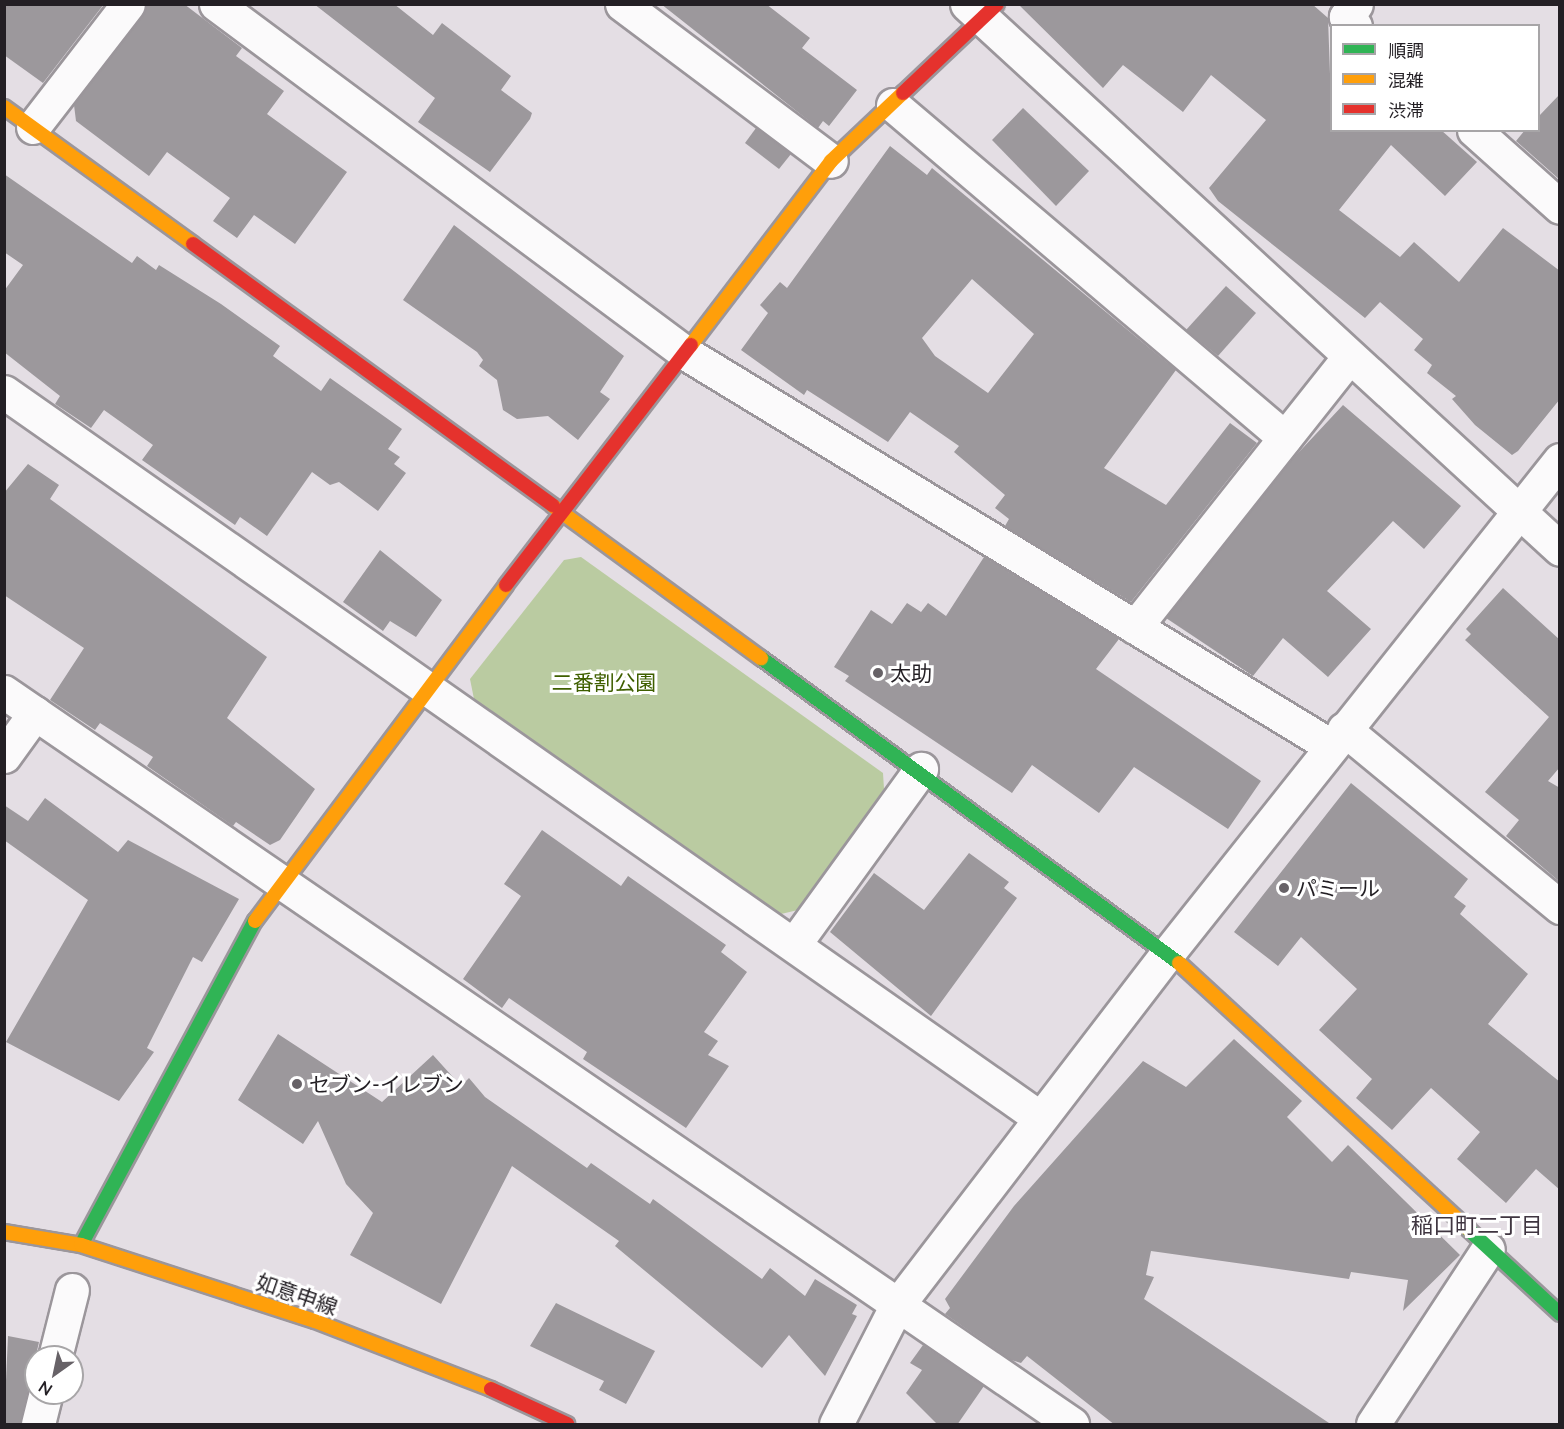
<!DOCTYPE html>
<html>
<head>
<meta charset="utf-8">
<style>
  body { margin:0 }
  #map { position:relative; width:1564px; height:1429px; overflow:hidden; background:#e4dee4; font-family:Lato,"Noto Sans JP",sans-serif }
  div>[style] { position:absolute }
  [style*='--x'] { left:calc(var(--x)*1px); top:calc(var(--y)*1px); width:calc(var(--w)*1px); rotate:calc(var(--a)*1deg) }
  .green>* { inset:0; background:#bacba1 }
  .building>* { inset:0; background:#9c989c }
  .roads { filter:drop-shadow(2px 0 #9b969b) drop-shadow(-2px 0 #9b969b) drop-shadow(0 2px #9b969b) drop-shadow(0 -2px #9b969b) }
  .street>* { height:33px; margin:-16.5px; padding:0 16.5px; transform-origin:16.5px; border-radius:16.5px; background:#fbfafb }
  .fast>* { height:14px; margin:-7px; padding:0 7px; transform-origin:7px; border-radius:7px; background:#30b455 }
  .slow>* { height:14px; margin:-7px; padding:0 7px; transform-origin:7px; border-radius:7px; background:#ff9f0a }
  .jam>* { height:14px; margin:-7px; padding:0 7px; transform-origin:7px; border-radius:7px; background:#e5322d }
  .dots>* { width:16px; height:16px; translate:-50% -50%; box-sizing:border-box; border:3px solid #fff; border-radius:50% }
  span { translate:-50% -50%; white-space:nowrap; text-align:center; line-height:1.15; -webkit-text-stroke:6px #fff; paint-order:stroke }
  .poi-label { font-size:21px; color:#231f24 }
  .left { translate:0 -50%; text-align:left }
  .park-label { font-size:21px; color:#3f5f00 }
  .street-label { font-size:21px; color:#231f24 }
  .neighbourhood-label { font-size:22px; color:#3f3540 }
  .frame { position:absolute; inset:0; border:6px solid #231f24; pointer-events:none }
  .legend { position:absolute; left:1330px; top:24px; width:210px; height:108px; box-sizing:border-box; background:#fff; border:2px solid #a7a5a7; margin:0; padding:8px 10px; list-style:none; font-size:18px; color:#231f24 }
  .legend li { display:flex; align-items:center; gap:12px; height:30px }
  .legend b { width:30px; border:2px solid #a7a5a7 }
  .north { position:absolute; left:24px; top:1345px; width:60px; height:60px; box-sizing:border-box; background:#fff; border:2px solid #a7a5a7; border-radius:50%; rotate:213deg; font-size:16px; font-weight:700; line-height:24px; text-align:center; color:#231f24 }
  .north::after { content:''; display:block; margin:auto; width:21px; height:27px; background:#676267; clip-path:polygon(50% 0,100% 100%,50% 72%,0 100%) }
</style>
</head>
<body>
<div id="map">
  <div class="green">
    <div style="clip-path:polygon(581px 557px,883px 773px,884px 789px,798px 910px,781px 914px,474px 699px,470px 679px,564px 560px)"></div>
  </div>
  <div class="building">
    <div style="clip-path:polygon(4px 4px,104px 4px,43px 83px,4px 55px)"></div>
    <div style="clip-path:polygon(146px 4px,184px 4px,242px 48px,236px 56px,284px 91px,267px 114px,347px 172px,295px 244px,254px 215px,237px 238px,213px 221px,230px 198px,167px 152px,149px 176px,76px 121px,74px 105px)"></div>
    <div style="clip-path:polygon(314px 4px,394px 4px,433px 35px,442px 23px,511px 76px,501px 90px,532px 113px,530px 119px,490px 172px,418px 122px,435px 98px)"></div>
    <div style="clip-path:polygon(661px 4px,766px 4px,810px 38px,802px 48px,857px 90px,829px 126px,823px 121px,818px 128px)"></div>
    <div style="clip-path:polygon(1018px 4px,1312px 4px,1328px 18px,1332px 130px,1441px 130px,1477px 162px,1445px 196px,1391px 145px,1339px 210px,1400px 257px,1414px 242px,1459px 282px,1503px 228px,1560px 271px,1560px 399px,1518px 451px,1512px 455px,1475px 425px,1452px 399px,1456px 396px,1427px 373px,1432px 365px,1414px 350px,1423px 339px,1380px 302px,1365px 318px,1218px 201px,1209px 188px,1266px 120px,1211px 75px,1183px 112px,1123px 65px,1103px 88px)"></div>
    <div style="clip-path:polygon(1560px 94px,1560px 180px,1516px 141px,1525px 130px,1539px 130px,1539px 116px)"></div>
    <div style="clip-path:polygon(1023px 108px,1089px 171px,1056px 206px,992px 140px)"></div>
    <div style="clip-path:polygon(756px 128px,791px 154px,779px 169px,745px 143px)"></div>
    <div style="clip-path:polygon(evenodd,890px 146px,927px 175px,932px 168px,1176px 370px,1104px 468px,1166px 505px,1230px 423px,1257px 443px,1131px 602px,1005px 526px,1009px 519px,995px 508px,1005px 495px,954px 452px,959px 446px,910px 412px,888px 442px,807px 390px,804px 395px,741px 350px,768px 313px,760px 305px,780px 282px,787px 288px,890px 146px,972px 279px,1034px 334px,988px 393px,935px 356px,922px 338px,972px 279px)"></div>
    <div style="clip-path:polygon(4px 174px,132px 263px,137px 256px,156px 270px,159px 265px,221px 304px,280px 346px,273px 356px,321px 391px,330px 378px,402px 429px,388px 449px,400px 457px,394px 464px,406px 473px,378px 511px,339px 482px,330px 485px,312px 472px,267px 536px,240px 517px,235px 525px,142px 460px,153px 445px,104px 410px,91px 428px,55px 404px,60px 396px,4px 352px,4px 291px,23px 265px,4px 252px)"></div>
    <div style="clip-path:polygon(454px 225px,624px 356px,600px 392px,610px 399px,578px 440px,548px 416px,517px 419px,503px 410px,497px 380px,479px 366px,483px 360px,477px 352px,403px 300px)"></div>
    <div style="clip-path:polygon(1226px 286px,1256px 313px,1218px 356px,1186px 330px)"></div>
    <div style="clip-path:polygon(1343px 405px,1461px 506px,1424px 549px,1393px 521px,1327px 591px,1371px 629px,1328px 677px,1283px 638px,1253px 676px,1166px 618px,1286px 466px)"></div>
    <div style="clip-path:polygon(28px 464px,59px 485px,50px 499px,267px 657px,227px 718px,315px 789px,280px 840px,270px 845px,236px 822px,233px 826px,147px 766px,153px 757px,100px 723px,95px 730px,50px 700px,84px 648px,4px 595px,4px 493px)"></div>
    <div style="clip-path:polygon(380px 550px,442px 600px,416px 637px,390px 621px,383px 631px,343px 602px)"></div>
    <div style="clip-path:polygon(984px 557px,1119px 639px,1096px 669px,1261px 781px,1228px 829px,1134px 767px,1099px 813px,1032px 765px,1012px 793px,845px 681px,849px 676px,834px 667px,871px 610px,892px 624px,907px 603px,921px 612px,928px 603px,946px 616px)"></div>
    <div style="clip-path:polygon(1503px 588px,1560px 640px,1560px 767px,1548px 781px,1560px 788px,1560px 882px,1506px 836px,1519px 820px,1485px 792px,1549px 717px,1465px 640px,1471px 634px,1466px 629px)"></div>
    <div style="clip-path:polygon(1351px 783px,1468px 879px,1454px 897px,1466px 906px,1460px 914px,1528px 974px,1488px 1024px,1560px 1082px,1560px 1190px,1536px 1169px,1506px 1203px,1457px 1159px,1480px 1132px,1431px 1088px,1392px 1130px,1356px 1098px,1372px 1079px,1319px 1030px,1357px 989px,1301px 937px,1278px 966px,1234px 932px)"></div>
    <div style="clip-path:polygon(45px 798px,118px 852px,128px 840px,239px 899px,202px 962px,193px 957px,147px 1048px,154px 1052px,119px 1101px,6px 1042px,88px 900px,4px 840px,4px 805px,28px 821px)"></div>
    <div style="clip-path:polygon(542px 830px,621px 886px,628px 876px,726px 945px,721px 952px,747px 972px,704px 1032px,718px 1041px,708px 1055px,729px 1066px,686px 1128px,583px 1059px,587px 1052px,509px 998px,502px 1008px,463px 979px,521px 896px,504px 884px)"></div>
    <div style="clip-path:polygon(969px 853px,1009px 882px,1004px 888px,1017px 898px,931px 1016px,830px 932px,874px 873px,924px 910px)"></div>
    <div style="clip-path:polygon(278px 1034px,382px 1102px,433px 1055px,461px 1086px,469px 1078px,485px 1097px,587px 1168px,591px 1163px,650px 1204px,653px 1199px,762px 1279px,770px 1268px,805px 1296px,815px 1279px,857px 1305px,852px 1314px,857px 1316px,825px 1376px,789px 1335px,762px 1368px,615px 1246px,619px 1241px,512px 1166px,441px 1304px,350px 1255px,373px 1213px,346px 1184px,318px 1121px,303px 1144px,238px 1100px)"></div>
    <div style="clip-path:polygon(1234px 1039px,1302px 1101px,1287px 1117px,1332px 1162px,1348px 1145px,1460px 1255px,1403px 1311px,1408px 1280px,1351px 1272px,1349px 1279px,1151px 1251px,1146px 1275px,1154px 1277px,1144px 1299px,1332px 1425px,1115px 1425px,1027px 1356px,1021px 1363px,1011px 1360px,945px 1314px,950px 1308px,945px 1299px,1014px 1206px,1143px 1061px,1186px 1087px)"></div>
    <div style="clip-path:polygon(556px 1303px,655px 1351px,626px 1404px,599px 1390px,604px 1381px,530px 1346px)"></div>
    <div style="clip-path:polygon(8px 1336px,39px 1342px,20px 1425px,4px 1425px)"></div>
    <div style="clip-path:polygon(923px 1345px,984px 1386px,957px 1425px,938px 1425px,906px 1393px,922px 1370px,910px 1363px)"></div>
  </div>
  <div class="roads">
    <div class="street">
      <div style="--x:216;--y:4;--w:587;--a:36.62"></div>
      <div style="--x:687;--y:354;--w:754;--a:31.33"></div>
      <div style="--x:622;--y:4;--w:261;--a:36.9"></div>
      <div style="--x:967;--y:4;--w:805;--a:42.58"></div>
      <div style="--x:1355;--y:26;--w:13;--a:-135"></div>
      <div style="--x:1346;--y:17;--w:16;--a:-52"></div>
      <div style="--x:893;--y:105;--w:514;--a:40.35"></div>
      <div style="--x:33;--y:127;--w:155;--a:-52.3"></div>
      <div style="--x:1474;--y:130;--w:115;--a:41.8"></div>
      <div style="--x:4;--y:392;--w:1265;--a:35.02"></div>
      <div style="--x:1135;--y:627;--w:345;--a:-51.6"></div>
      <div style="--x:4;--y:692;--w:1295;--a:34.43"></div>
      <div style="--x:1344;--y:729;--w:280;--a:39.5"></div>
      <div style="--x:4;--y:756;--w:53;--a:-54.2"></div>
      <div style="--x:795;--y:943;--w:215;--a:-54.1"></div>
      <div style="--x:55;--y:1357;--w:69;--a:-75.8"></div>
      <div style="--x:38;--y:1424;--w:32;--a:-76"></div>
      <div style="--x:836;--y:1424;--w:131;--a:-62.9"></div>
      <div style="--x:896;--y:1307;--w:446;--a:-52.5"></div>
      <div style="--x:1168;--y:953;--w:630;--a:-51.51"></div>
      <div style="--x:1373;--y:1424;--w:209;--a:-56.7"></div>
    </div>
    <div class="fast">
      <div style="--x:761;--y:658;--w:517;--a:36.12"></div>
      <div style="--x:1468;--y:1229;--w:125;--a:42.7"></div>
      <div style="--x:81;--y:1245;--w:368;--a:-61.8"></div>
    </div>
    <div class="slow">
      <div style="--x:4;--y:107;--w:233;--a:35.9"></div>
      <div style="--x:691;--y:345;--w:231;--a:-52.7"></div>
      <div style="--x:831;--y:161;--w:99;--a:-43.4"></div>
      <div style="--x:553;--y:506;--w:258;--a:36.2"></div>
      <div style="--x:255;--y:921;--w:419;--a:-53.2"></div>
      <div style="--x:1179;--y:963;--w:393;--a:42.6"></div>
      <div style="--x:4;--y:1232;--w:78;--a:9.6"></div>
      <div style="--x:81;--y:1245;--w:246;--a:18"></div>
      <div style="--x:315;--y:1321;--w:189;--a:21.1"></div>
    </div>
    <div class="jam">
      <div style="--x:903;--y:93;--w:129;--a:-43.4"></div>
      <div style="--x:193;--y:244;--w:445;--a:36"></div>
      <div style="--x:506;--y:585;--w:303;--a:-52.4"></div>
      <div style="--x:491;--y:1389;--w:84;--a:24.7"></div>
    </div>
  </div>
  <div class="dots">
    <div style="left:878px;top:673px;background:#676267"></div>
    <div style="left:1284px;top:888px;background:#676267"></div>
    <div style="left:297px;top:1084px;background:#676267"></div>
  </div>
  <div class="poi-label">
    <span class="left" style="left:890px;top:673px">太助</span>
    <span class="left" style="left:1296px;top:888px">パミール</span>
    <span class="left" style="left:309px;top:1084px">セブン-イレブン</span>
  </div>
  <div class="park-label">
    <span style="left:604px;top:682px">二番割公園</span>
  </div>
  <div class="street-label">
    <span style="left:297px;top:1294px;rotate:19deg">如意申線</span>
  </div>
  <div class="neighbourhood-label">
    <span style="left:1477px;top:1225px">稲口町二丁目</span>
  </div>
  <div class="frame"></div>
  <ul class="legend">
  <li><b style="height:8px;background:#30b455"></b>順調</li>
  <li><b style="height:8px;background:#ff9f0a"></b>混雑</li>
  <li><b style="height:8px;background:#e5322d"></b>渋滞</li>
  </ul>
  <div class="north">N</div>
</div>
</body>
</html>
